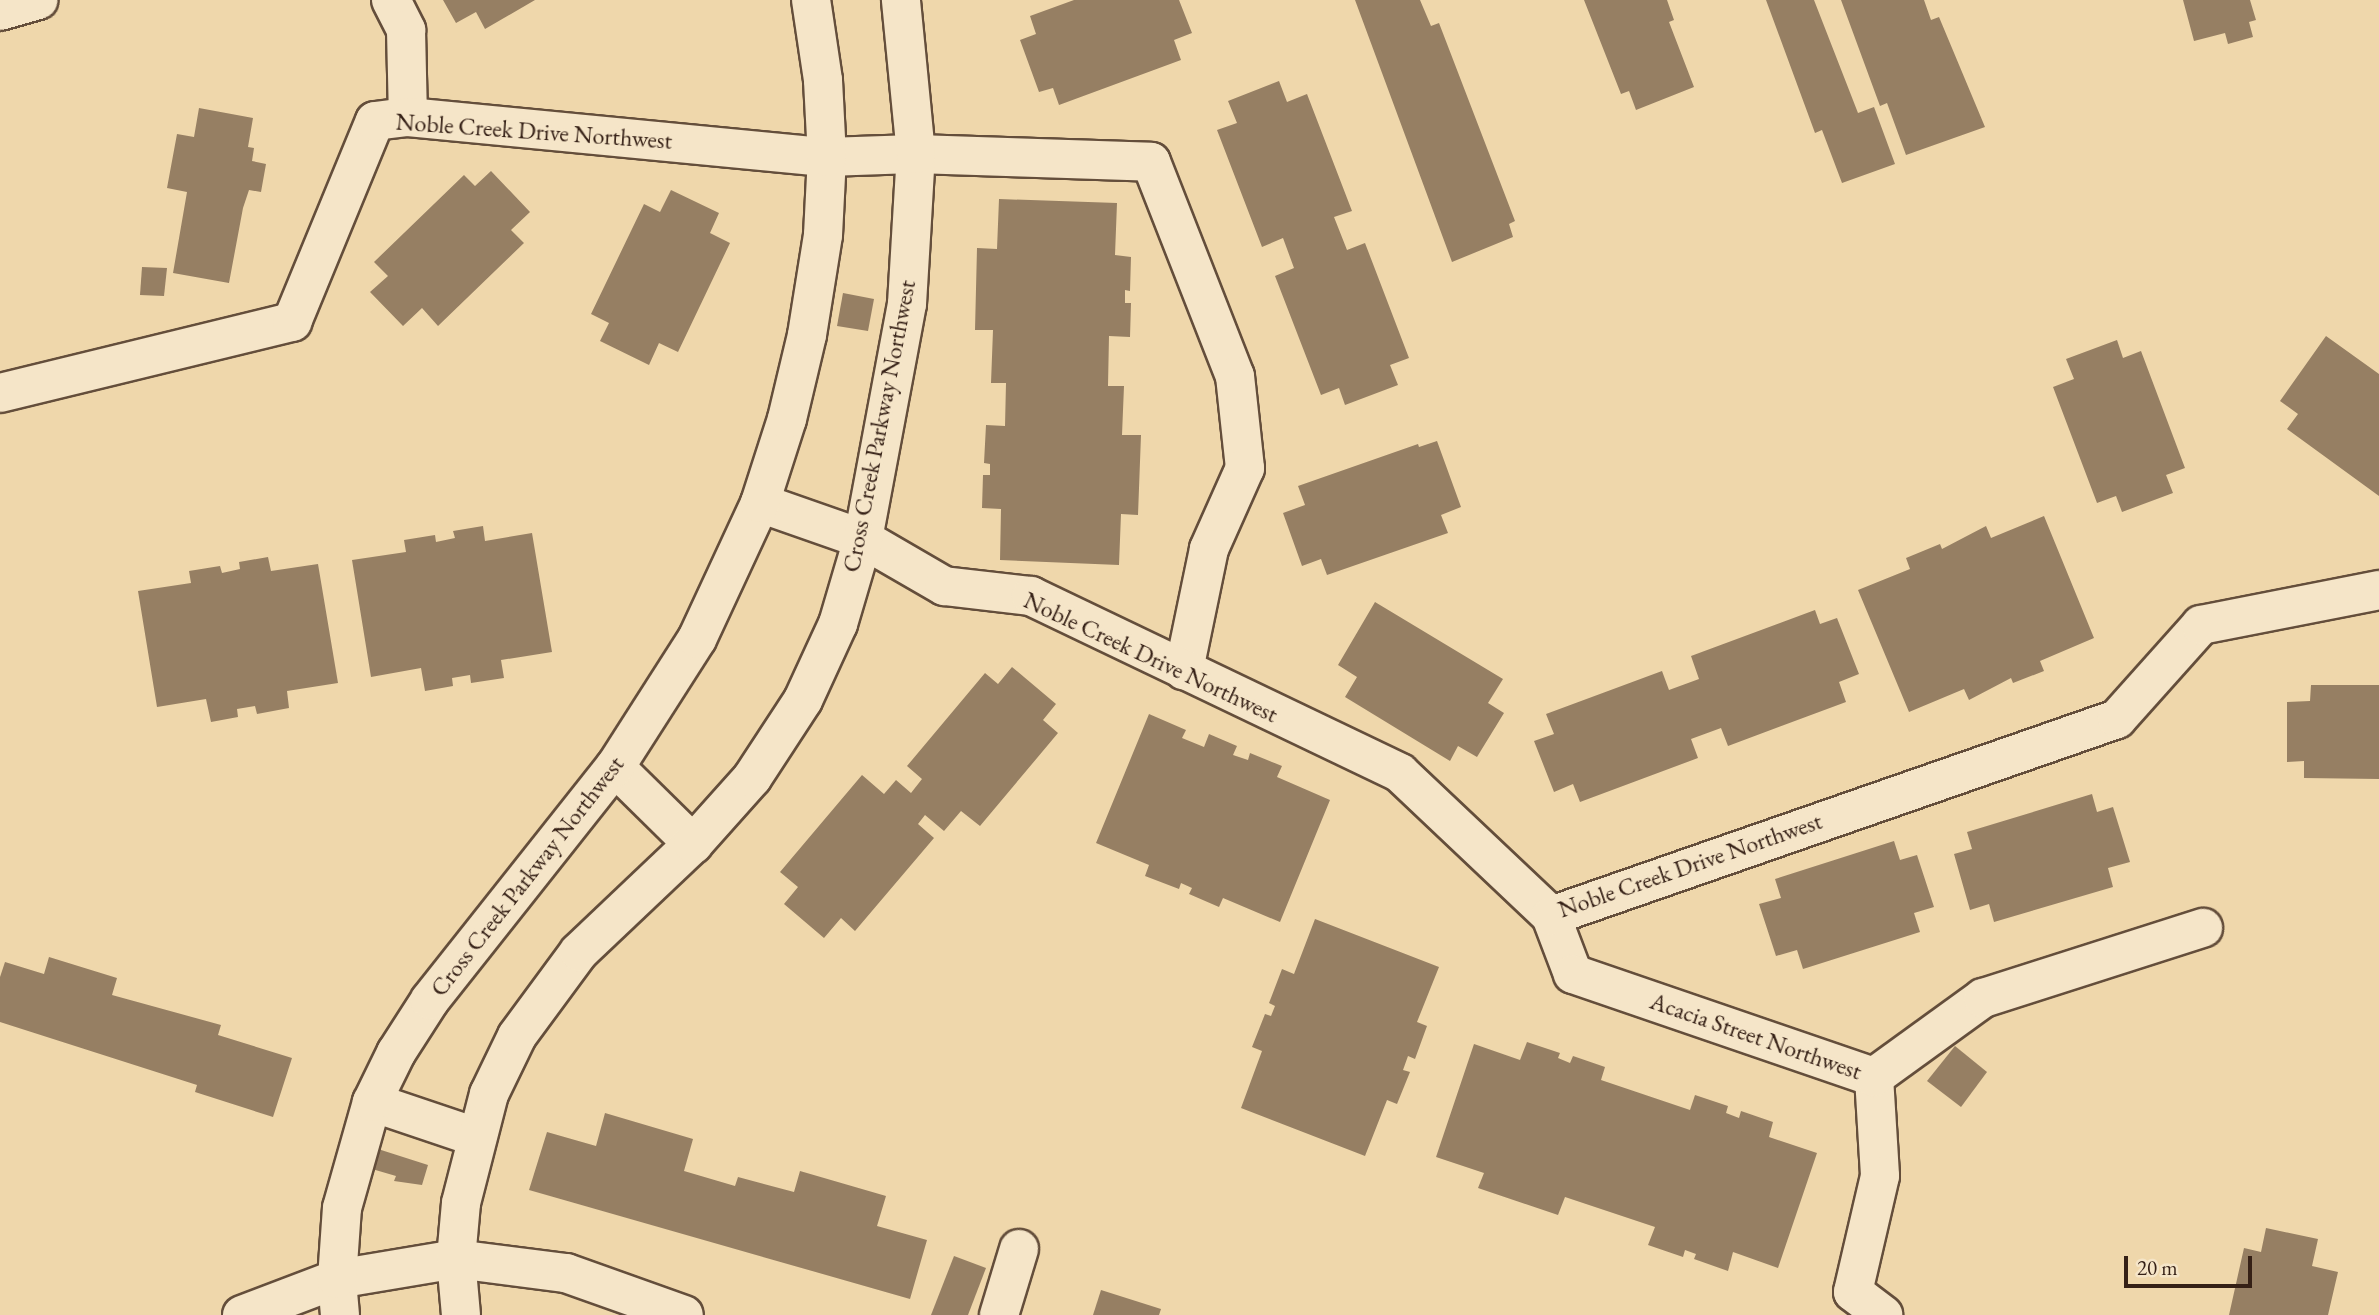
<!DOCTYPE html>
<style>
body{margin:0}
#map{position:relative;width:2379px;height:1315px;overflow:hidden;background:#efd7ab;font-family:"EB Garamond",serif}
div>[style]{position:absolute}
.building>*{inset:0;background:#967f63}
.roads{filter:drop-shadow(2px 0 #644e3b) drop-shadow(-2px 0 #644e3b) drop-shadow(0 2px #644e3b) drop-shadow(0 -2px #644e3b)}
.street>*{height:38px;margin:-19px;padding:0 19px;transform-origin:19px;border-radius:19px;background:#f5e5c8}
span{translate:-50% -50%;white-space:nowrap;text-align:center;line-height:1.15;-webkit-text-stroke:5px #f5e5c8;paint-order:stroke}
.street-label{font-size:24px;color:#352016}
.scale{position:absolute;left:2124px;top:1256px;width:128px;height:32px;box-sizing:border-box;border:4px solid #352016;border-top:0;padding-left:9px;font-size:21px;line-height:24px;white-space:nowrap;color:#352016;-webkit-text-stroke:5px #f5e5c8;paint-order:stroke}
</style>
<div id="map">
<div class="building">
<div style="clip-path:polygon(443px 0,535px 0,485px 29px,476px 12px,456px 23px)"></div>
<div style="clip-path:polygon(1074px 0,1179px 0,1192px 33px,1174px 40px,1181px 60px,1059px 105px,1053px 88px,1039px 92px,1020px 40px,1036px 34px,1030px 16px)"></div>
<div style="clip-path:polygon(1355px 0,1420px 0,1431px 26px,1439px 23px,1515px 221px,1509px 224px,1513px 237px,1452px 262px)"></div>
<div style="clip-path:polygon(1584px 0,1667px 0,1674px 20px,1669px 22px,1694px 87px,1636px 110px,1629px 91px,1621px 94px)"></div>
<div style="clip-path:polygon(1766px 0,1814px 0,1858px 113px,1874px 107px,1895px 164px,1842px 183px,1822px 130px,1815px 133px)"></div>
<div style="clip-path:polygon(1841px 0,1924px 0,1931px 20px,1939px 17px,1985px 127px,1906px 155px,1887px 103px,1880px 106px)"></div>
<div style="clip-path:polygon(2183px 0,2250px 0,2256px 20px,2249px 22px,2253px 37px,2228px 44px,2225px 33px,2194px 41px)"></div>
<div style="clip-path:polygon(1279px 81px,1287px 102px,1307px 94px,1352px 211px,1334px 217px,1347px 250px,1365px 243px,1409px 358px,1390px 365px,1398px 385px,1345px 405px,1339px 388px,1321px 395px,1275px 276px,1294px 268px,1283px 238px,1262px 247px,1217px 130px,1237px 123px,1228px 101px)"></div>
<div style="clip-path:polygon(199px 108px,253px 118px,248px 147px,254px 148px,252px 161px,266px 164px,261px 192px,249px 190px,243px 208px,229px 283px,173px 273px,187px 192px,167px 188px,177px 134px,194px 137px)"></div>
<div style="clip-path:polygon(491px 171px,530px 212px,511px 230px,524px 243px,438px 326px,422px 308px,403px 326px,370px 292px,388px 276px,374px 262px,464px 175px,475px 186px)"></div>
<div style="clip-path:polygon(671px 190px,719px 213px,710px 233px,730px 243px,678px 352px,659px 343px,649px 365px,600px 341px,609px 323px,591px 314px,644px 204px,660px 212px)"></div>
<div style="clip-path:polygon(999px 199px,1117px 203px,1115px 255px,1131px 257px,1130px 291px,1125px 290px,1125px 303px,1131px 303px,1130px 337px,1109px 336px,1108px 386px,1124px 386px,1122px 435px,1141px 435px,1138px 515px,1121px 514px,1119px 565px,1000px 560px,1001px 509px,982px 508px,983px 475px,990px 475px,990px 464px,984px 463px,986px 425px,1005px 426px,1006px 383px,991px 383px,993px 330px,975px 330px,977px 248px,997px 249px)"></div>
<div style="clip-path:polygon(142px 267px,167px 268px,164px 296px,140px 295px)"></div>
<div style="clip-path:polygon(843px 293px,874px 299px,868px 331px,837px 326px)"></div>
<div style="clip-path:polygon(2326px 336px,2379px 374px,2379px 496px,2287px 429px,2298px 414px,2280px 401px)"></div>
<div style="clip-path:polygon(2117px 340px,2123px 358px,2141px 351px,2185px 468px,2166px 475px,2173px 493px,2122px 512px,2116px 496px,2097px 503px,2053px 387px,2074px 379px,2066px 359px)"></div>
<div style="clip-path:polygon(1437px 441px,1461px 507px,1441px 515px,1448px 533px,1327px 575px,1321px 559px,1302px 566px,1283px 513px,1305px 505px,1298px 486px,1418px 444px,1419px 447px)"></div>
<div style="clip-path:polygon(2044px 516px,2094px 638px,2040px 661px,2044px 671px,2013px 683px,2011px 678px,1969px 700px,1964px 689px,1909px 712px,1858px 590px,1910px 569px,1906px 558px,1940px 544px,1942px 549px,1986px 526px,1991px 538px)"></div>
<div style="clip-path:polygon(483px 526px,485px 541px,532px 533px,552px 652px,501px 660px,504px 678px,471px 683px,470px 675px,452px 678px,453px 686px,425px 691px,421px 668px,371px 677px,352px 560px,406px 552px,404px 540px,435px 535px,436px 542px,455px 538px,453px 531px)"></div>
<div style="clip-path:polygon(268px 557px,271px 571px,318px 564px,338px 683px,287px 691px,289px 708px,257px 714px,255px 706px,237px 709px,238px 717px,211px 722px,206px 699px,157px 707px,138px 591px,191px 583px,189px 571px,220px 566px,222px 573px,240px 569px,239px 562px)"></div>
<div style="clip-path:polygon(1375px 602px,1503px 679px,1488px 703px,1504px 713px,1477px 757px,1458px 746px,1450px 761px,1345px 697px,1357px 677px,1338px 665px)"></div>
<div style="clip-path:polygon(1815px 610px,1820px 624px,1837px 618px,1859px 674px,1839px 682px,1846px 702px,1728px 746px,1721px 728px,1691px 739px,1698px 758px,1580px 802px,1573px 784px,1554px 792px,1534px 741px,1554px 734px,1546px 714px,1662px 671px,1669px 690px,1699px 679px,1691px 656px)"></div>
<div style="clip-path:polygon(1012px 667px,1056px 704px,1043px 720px,1058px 733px,980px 826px,961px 811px,944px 831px,925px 815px,918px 824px,934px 838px,855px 931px,841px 918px,824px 938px,784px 904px,798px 887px,780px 872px,862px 775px,884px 794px,896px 780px,911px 793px,922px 779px,907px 766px,985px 673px,998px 684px)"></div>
<div style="clip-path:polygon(2311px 685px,2379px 685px,2379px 779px,2304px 778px,2304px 761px,2287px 762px,2287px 702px,2310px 701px)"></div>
<div style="clip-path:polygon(1149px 714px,1186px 730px,1182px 738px,1204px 747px,1209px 734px,1237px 746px,1233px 755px,1248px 760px,1250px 753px,1282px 766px,1277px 777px,1330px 800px,1280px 922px,1223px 898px,1219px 907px,1189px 894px,1192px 888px,1181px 883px,1179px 889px,1145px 876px,1149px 865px,1096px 843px)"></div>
<div style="clip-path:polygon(2092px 794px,2097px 812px,2113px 807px,2130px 862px,2108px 868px,2113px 887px,1994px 922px,1989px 904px,1970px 910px,1954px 854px,1972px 849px,1967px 832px)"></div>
<div style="clip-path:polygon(1894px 841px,1900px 860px,1917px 855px,1934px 907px,1914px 913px,1920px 932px,1803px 969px,1797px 950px,1776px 956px,1759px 904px,1781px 898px,1775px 879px)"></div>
<div style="clip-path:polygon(1315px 919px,1439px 967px,1417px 1022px,1427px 1026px,1415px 1059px,1408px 1056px,1403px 1070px,1410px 1072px,1397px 1104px,1387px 1100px,1365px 1156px,1241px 1108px,1262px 1051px,1252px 1047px,1265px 1014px,1271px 1016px,1275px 1006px,1269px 1003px,1282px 969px,1294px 974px)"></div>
<div style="clip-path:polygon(49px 957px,117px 978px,112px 995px,221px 1025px,218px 1035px,292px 1058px,273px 1117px,195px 1092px,197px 1085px,0 1022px,0 977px,5px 962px,44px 974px)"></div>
<div style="clip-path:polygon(1527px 1042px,1560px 1053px,1558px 1058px,1570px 1063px,1573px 1056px,1605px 1067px,1601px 1080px,1690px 1110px,1695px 1095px,1728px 1106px,1726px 1113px,1739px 1118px,1741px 1111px,1773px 1122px,1769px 1137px,1817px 1153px,1778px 1268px,1733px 1252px,1728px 1271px,1694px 1259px,1696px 1254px,1685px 1250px,1683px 1257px,1648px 1245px,1655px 1227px,1565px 1197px,1558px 1215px,1478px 1188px,1484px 1173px,1436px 1157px,1474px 1044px,1520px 1060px)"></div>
<div style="clip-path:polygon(1955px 1046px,1987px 1072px,1961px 1107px,1927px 1081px)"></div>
<div style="clip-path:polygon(605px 1113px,693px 1139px,684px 1171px,735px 1186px,738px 1177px,794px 1192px,800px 1171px,886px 1196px,877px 1226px,927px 1240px,910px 1299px,529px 1190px,547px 1132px,596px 1146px)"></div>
<div style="clip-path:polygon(378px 1149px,428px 1165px,422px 1185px,394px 1181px,396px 1176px,372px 1169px)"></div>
<div style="clip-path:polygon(2266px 1228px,2318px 1239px,2312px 1266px,2338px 1272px,2328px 1315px,2229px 1315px,2244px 1248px,2261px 1252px)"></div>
<div style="clip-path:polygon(954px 1256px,986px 1268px,968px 1315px,931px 1315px)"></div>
<div style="clip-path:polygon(1101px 1290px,1161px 1309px,1159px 1315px,1093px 1315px)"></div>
</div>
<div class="roads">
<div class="street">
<div style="left:391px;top:0;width:34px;rotate:63deg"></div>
<div style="left:406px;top:30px;width:87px;rotate:88.7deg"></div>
<div style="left:0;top:11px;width:40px;rotate:-16deg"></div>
<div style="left:0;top:393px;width:301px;rotate:-13.7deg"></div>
<div style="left:292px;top:322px;width:217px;rotate:-67.6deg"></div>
<div style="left:375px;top:121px;width:33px;rotate:-7deg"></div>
<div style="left:408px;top:117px;width:421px;rotate:5.5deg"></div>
<div style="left:827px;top:157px;width:89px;rotate:-1.9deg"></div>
<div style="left:916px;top:154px;width:235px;rotate:1.9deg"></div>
<div style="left:1151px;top:162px;width:230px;rotate:68.6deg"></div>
<div style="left:1235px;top:376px;width:93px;rotate:83.8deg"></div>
<div style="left:1245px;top:468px;width:89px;rotate:114deg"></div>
<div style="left:1209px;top:549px;width:124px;rotate:101.7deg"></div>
<div style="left:760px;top:503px;width:109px;rotate:19.3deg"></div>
<div style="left:863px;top:539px;width:94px;rotate:30.1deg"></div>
<div style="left:944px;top:586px;width:88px;rotate:6.6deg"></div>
<div style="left:1031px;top:596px;width:409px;rotate:25.6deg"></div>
<div style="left:1400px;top:773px;width:208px;rotate:43.4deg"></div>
<div style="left:1551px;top:916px;width:62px;rotate:69.2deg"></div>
<div style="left:1573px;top:974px;width:318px;rotate:18.9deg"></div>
<div style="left:1874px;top:1077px;width:99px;rotate:86.5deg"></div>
<div style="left:1880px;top:1176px;width:119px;rotate:103.1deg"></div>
<div style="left:1853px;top:1292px;width:38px;rotate:37deg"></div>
<div style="left:615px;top:767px;width:110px;rotate:44.6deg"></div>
<div style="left:1551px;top:916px;width:599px;rotate:-19.19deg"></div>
<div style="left:2117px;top:719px;width:126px;rotate:-48.2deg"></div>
<div style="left:2201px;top:625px;width:181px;rotate:-11.1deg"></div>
<div style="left:1874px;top:1077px;width:135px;rotate:-35.9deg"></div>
<div style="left:1983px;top:998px;width:231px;rotate:-17.7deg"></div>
<div style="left:372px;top:1102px;width:110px;rotate:18.6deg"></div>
<div style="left:242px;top:1315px;width:102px;rotate:-20.8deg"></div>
<div style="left:337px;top:1279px;width:121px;rotate:-9.5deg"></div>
<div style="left:456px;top:1259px;width:111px;rotate:7.3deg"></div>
<div style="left:566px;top:1273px;width:125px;rotate:19.6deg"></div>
<div style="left:340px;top:1315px;width:36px;rotate:-95deg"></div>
<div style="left:337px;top:1279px;width:71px;rotate:-86deg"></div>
<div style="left:342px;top:1208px;width:110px;rotate:-74.2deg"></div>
<div style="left:372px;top:1102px;width:55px;rotate:-63.9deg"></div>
<div style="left:396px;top:1053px;width:63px;rotate:-57.3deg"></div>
<div style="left:430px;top:1000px;width:298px;rotate:-51.6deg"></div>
<div style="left:615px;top:767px;width:152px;rotate:-57.4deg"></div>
<div style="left:697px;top:639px;width:150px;rotate:-65.1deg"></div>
<div style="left:760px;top:503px;width:88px;rotate:-72.2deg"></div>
<div style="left:787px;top:419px;width:86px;rotate:-76.6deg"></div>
<div style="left:807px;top:335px;width:101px;rotate:-80.9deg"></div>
<div style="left:823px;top:235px;width:78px;rotate:-87.1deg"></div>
<div style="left:827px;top:157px;width:77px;rotate:-93deg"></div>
<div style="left:823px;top:80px;width:81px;rotate:-98.5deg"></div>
<div style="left:461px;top:1315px;width:56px;rotate:-95.1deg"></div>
<div style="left:456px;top:1259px;width:56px;rotate:-84.9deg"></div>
<div style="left:461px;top:1203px;width:113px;rotate:-75.6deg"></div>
<div style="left:489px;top:1094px;width:64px;rotate:-64.2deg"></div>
<div style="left:517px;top:1036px;width:104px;rotate:-53.6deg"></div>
<div style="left:579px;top:952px;width:157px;rotate:-43.5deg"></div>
<div style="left:693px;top:844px;width:89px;rotate:-48.2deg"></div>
<div style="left:752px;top:778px;width:93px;rotate:-56.8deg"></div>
<div style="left:803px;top:700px;width:84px;rotate:-65.3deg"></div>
<div style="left:838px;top:624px;width:89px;rotate:-73.6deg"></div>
<div style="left:863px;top:539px;width:239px;rotate:-79.4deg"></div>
<div style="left:907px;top:304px;width:150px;rotate:-86.6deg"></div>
<div style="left:916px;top:154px;width:155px;rotate:-95.6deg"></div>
<div style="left:999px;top:1315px;width:69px;rotate:-73.1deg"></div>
</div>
</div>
<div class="street-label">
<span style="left:534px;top:131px;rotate:4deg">Noble Creek Drive Northwest</span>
<span style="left:879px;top:426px;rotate:-79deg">Cross Creek Parkway Northwest</span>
<span style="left:1151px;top:657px;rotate:25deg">Noble Creek Drive Northwest</span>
<span style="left:1690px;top:865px;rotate:-19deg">Noble Creek Drive Northwest</span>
<span style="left:527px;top:876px;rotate:-52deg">Cross Creek Parkway Northwest</span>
<span style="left:1756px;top:1036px;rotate:19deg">Acacia Street Northwest</span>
</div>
<div class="scale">20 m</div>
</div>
